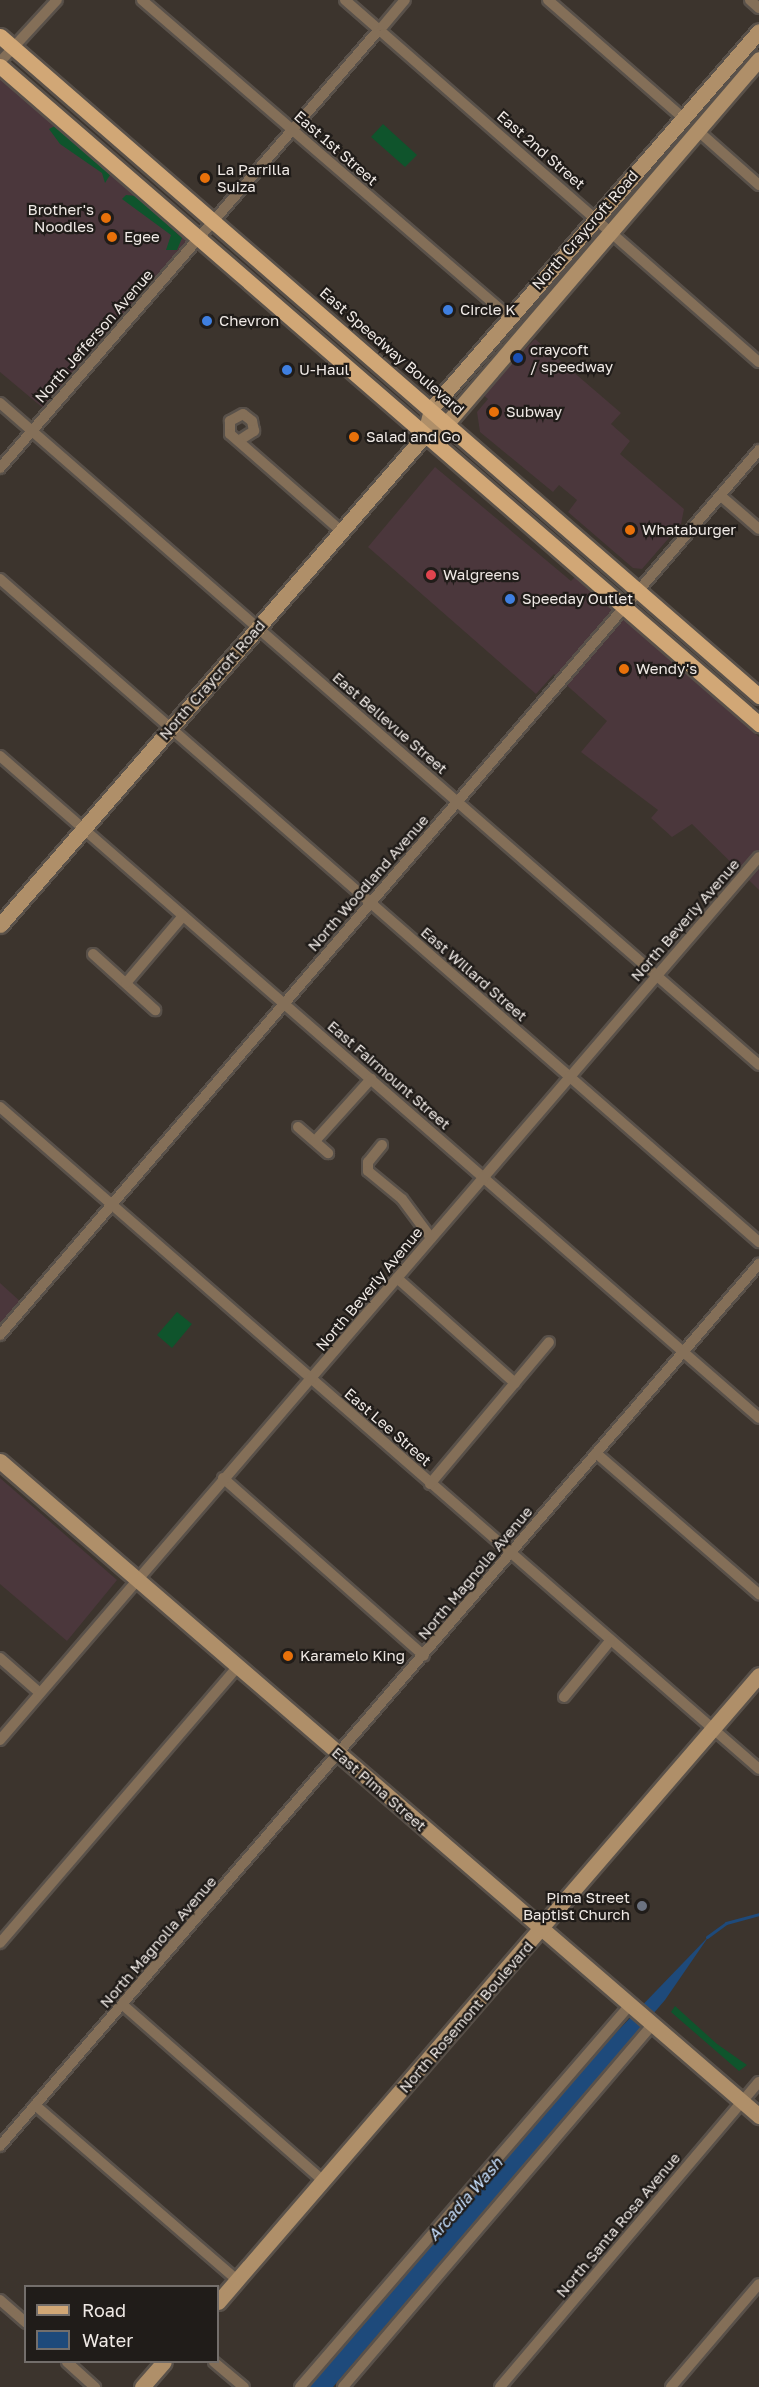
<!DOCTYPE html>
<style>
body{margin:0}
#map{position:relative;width:759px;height:2387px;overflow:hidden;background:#3c342d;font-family:"Golos Text",sans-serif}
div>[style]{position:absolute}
.commercial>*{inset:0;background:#4b373c}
.green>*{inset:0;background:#0f542c}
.water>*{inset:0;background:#1e4a7b}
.stream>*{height:3px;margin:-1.5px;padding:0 1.5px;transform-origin:1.5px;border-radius:1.5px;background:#1e4a7b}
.roads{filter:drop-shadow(2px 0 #59514a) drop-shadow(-2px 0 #59514a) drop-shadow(0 2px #59514a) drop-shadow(0 -2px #59514a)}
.street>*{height:10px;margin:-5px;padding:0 5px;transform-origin:5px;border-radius:5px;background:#846f58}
.secondary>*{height:15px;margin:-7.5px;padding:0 7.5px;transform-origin:7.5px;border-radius:7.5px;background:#af8f69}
.primary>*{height:15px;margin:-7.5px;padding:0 7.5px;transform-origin:7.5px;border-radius:7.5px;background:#d1a776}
.dots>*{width:16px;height:16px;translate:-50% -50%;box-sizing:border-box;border:3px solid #201c19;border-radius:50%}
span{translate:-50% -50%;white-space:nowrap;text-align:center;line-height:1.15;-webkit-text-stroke:4.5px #201c19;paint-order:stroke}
.street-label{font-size:15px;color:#efe9e5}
.poi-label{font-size:15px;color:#efe9e5}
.left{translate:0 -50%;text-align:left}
.right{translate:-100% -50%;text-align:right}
.water-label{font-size:16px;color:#c7e0ff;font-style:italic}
.legend{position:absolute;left:24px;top:2285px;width:195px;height:78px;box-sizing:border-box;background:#201c19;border:2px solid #736e6b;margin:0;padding:8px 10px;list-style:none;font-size:18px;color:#efe9e5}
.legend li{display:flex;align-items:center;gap:12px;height:30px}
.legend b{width:30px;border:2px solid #736e6b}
</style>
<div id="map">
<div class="commercial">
<div style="clip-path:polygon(0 75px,189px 240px,43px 408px,0 372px)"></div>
<div style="clip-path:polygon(535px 339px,621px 413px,611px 424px,630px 441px,620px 454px,684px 509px,681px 524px,642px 569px,633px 568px,568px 512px,577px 500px,559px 485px,553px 492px,480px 432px,477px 412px,488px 399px,483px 395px,518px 349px,522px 352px)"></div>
<div style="clip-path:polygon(435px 467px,571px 581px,575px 577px,759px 737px,759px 890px,692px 824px,672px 837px,651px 818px,658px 810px,581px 752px,607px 721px,554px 674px,536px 694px,368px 547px)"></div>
<div style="clip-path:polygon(0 1283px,22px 1303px,0 1327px)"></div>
<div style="clip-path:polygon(0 1478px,117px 1580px,67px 1641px,0 1584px)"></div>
</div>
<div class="green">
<div style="clip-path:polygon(383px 124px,417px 155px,405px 167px,371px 137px)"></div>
<div style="clip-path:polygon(55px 126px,110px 175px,105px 183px,102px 173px,60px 144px,49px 129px)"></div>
<div style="clip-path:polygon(126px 195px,136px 196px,182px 238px,177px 250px,166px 250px,171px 235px,122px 199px)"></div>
<div style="clip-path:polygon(177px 1312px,192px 1324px,172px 1348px,157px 1335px)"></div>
<div style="clip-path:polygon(675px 2006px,717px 2044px,747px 2065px,739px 2071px,671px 2012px)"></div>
</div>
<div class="water">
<div style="clip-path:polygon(709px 1936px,665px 2000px,333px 2387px,304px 2387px,606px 2043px)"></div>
</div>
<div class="stream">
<div style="left:707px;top:1937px;width:24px;rotate:-36deg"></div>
<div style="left:726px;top:1923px;width:34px;rotate:-15deg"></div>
</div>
<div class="roads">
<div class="street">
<div style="left:142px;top:0;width:486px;rotate:40.8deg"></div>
<div style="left:345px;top:0;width:41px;rotate:41.1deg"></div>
<div style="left:548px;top:0;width:178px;rotate:41.1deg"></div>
<div style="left:750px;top:0;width:12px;rotate:42deg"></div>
<div style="left:383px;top:26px;width:34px;rotate:-50deg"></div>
<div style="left:384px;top:34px;width:498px;rotate:41.2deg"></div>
<div style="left:0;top:62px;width:84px;rotate:-47.4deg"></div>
<div style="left:697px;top:130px;width:83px;rotate:41.6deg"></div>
<div style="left:0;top:403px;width:1007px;rotate:41.09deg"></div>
<div style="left:240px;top:440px;width:17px;rotate:-33deg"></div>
<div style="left:254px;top:431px;width:10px;rotate:-101deg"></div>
<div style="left:252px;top:421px;width:11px;rotate:-142deg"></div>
<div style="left:243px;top:414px;width:15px;rotate:152deg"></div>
<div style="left:230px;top:421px;width:13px;rotate:90deg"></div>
<div style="left:230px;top:434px;width:146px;rotate:41.1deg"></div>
<div style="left:0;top:468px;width:575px;rotate:-49.16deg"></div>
<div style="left:721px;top:496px;width:50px;rotate:41deg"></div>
<div style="left:0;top:579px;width:1008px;rotate:41.14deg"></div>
<div style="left:0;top:756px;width:1007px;rotate:41.09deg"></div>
<div style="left:93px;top:954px;width:84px;rotate:42.1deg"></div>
<div style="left:126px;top:983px;width:88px;rotate:-49.6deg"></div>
<div style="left:0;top:1107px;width:1007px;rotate:41.09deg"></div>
<div style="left:298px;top:1127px;width:40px;rotate:41deg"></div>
<div style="left:315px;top:1141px;width:84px;rotate:-47.9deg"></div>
<div style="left:382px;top:1145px;width:22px;rotate:129deg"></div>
<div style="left:368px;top:1162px;width:9px;rotate:90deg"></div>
<div style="left:368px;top:1171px;width:44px;rotate:39.5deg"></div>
<div style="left:402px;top:1199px;width:49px;rotate:53.4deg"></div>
<div style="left:397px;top:1278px;width:158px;rotate:41.7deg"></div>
<div style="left:0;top:1335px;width:1166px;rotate:-49.38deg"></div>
<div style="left:596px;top:1453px;width:216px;rotate:40.9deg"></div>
<div style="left:223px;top:1478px;width:268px;rotate:41.5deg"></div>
<div style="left:430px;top:1484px;width:185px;rotate:-50deg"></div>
<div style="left:0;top:1658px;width:53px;rotate:41.2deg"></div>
<div style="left:564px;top:1697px;width:72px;rotate:-50.6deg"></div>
<div style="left:0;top:1740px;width:1164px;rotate:-49.32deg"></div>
<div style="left:0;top:1943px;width:365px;rotate:-49.3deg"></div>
<div style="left:123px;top:2005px;width:266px;rotate:41.3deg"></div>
<div style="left:35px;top:2105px;width:267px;rotate:40.9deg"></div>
<div style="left:0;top:2146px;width:1164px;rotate:-49.29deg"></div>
<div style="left:0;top:2300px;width:35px;rotate:41deg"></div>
<div style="left:67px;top:2362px;width:38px;rotate:42deg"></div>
<div style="left:214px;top:2362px;width:39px;rotate:40deg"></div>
<div style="left:300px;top:2387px;width:505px;rotate:-49.18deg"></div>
<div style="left:343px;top:2387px;width:477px;rotate:-49.5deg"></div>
<div style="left:500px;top:2387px;width:400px;rotate:-49.7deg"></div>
<div style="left:671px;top:2387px;width:135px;rotate:-49.5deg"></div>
</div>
<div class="secondary">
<div style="left:424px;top:436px;width:28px;rotate:-75deg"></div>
<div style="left:431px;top:409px;width:500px;rotate:-49.05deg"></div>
<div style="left:0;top:925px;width:647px;rotate:-49.07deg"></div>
<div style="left:424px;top:436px;width:26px;rotate:-29deg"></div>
<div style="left:447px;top:423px;width:479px;rotate:-49.4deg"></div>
<div style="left:0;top:1461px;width:1003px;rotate:40.79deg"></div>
<div style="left:218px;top:2302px;width:828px;rotate:-49.21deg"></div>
<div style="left:142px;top:2387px;width:33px;rotate:-49deg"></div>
</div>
<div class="primary">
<div style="left:0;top:36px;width:1006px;rotate:41.01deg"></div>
<div style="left:0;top:66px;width:1005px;rotate:40.92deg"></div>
</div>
</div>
<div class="dots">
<div style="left:205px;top:178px;background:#e8710a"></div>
<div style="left:106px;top:218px;background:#e8710a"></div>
<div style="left:112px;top:237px;background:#e8710a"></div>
<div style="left:448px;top:310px;background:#3f7fe0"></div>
<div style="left:207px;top:321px;background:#3f7fe0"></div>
<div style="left:518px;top:358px;background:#1a4fb4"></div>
<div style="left:287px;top:370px;background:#3f7fe0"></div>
<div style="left:494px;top:412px;background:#e8710a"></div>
<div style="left:354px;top:437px;background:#e8710a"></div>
<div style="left:630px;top:530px;background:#e8710a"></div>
<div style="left:431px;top:575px;background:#e0444e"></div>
<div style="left:510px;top:599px;background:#3f7fe0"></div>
<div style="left:624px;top:669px;background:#e8710a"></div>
<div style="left:288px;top:1656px;background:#e8710a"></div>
<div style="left:642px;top:1906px;background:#6b7280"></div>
</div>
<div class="street-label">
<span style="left:336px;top:148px;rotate:41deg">East 1st Street</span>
<span style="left:541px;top:150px;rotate:41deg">East 2nd Street</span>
<span style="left:585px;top:230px;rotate:-49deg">North Craycroft Road</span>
<span style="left:94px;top:336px;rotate:-49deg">North Jefferson Avenue</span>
<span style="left:392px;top:351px;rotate:41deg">East Speedway Boulevard</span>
<span style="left:212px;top:680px;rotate:-49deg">North Craycroft Road</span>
<span style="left:390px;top:723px;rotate:41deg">East Bellevue Street</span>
<span style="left:368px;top:883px;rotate:-49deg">North Woodland Avenue</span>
<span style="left:685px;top:920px;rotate:-49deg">North Beverly Avenue</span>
<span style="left:474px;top:974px;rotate:41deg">East Willard Street</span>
<span style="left:389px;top:1075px;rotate:41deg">East Fairmount Street</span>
<span style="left:369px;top:1289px;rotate:-50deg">North Beverly Avenue</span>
<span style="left:388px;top:1427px;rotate:41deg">East Lee Street</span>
<span style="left:475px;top:1573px;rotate:-50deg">North Magnolia Avenue</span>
<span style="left:379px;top:1789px;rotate:41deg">East Pima Street</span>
<span style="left:158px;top:1942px;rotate:-49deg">North Magnolia Avenue</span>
<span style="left:466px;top:2017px;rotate:-49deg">North Rosemont Boulevard</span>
<span style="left:618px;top:2225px;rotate:-50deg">North Santa Rosa Avenue</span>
</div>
<div class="poi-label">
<span class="left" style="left:217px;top:178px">La Parrilla<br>Suiza</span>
<span class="right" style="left:94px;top:218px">Brother's<br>Noodles</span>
<span class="left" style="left:124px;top:237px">Egee</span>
<span class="left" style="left:460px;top:310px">Circle K</span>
<span class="left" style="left:219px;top:321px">Chevron</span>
<span class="left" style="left:530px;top:358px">craycoft<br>/ speedway</span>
<span class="left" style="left:299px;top:370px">U-Haul</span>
<span class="left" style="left:506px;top:412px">Subway</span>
<span class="left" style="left:366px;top:437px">Salad and Go</span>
<span class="left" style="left:642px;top:530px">Whataburger</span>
<span class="left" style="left:443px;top:575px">Walgreens</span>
<span class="left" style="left:522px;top:599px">Speeday Outlet</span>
<span class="left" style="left:636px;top:669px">Wendy's</span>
<span class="left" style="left:300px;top:1656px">Karamelo King</span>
<span class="right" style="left:630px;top:1906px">Pima Street<br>Baptist Church</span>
</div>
<div class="water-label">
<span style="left:465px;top:2199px;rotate:-49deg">Arcadia Wash</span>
</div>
<ul class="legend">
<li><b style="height:8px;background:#d1a776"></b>Road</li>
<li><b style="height:16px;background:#1e4a7b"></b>Water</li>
</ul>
</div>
